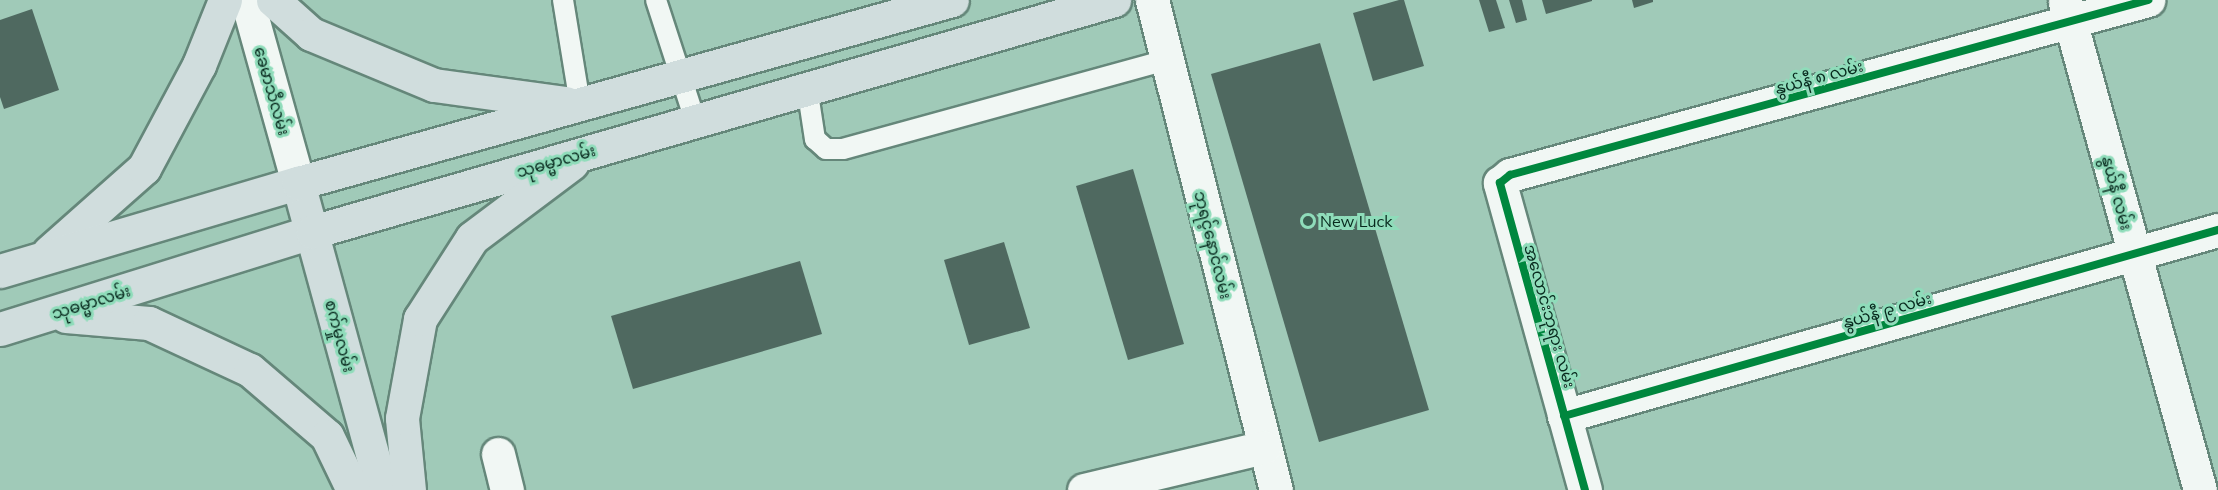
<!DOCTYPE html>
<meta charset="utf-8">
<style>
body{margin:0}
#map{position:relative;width:2218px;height:490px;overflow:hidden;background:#a0cab8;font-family:Mulish,"Noto Sans Myanmar",sans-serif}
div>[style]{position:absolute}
.building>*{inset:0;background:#4f6960}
.roads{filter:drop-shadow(2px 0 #65877a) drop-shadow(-2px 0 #65877a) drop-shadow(0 2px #65877a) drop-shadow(0 -2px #65877a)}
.lane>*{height:20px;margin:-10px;padding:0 10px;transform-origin:10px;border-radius:10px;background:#f1f7f4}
.street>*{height:33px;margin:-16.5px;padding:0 16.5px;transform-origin:16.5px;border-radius:16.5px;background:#f1f7f4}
.secondary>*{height:33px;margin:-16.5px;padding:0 16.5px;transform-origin:16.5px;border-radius:16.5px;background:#f1f7f4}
.primary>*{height:33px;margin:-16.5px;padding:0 16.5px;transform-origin:16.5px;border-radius:16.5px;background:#d0dddd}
.cycleway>*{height:8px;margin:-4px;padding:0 4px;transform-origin:4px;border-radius:4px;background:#00873e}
.dots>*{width:16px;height:16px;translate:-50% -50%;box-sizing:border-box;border:3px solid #8fdcba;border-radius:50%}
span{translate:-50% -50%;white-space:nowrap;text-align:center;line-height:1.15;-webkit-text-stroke:6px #8fdcba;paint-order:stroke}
.street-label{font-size:16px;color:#07291d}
.poi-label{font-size:16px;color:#07291d}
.left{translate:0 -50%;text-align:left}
</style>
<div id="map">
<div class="building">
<div style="clip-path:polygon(1399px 0,1404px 0,1424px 66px,1373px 81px,1353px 13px)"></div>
<div style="clip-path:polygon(1479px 0,1496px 0,1505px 28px,1489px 32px)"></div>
<div style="clip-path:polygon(1509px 0,1522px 0,1527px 20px,1516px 23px)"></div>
<div style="clip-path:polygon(1542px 0,1592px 0,1592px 1px,1546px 14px)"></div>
<div style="clip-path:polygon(1632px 0,1653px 0,1653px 2px,1634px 8px)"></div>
<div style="clip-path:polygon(32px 9px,59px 90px,4px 109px,0 97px,0 20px)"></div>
<div style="clip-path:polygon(1320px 43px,1429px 410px,1319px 442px,1211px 74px)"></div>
<div style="clip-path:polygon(1133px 169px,1184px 344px,1128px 360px,1076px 186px)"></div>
<div style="clip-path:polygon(1004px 242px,1030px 328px,969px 345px,944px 260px)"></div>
<div style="clip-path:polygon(800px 261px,822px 334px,633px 389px,611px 316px)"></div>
</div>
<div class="roads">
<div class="lane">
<div style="left:563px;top:0;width:105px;rotate:80.7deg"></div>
<div style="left:656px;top:0;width:126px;rotate:72deg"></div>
<div style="left:807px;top:87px;width:53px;rotate:81.3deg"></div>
<div style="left:815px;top:139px;width:15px;rotate:42deg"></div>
<div style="left:826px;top:149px;width:17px"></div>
<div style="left:843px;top:149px;width:336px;rotate:-15.4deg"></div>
</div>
<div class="street">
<div style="left:1152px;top:0;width:505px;rotate:75.8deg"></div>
<div style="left:2065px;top:2px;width:506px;rotate:74.54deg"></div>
<div style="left:1564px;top:416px;width:680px;rotate:-15.88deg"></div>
<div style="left:498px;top:454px;width:37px;rotate:76deg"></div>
<div style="left:1084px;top:490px;width:185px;rotate:-13.4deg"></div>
<div style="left:1585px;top:490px;width:319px;rotate:-105.5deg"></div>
<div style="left:1500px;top:183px;width:13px;rotate:-39deg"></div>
<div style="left:1510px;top:175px;width:662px;rotate:-15.34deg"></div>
</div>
<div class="secondary">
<div style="left:247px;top:0;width:190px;rotate:74.4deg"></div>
</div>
<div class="primary">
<div style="left:273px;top:0;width:51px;rotate:41.8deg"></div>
<div style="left:311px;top:34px;width:133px;rotate:22.5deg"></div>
<div style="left:434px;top:85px;width:133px;rotate:7.8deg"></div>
<div style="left:298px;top:183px;width:318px;rotate:74.7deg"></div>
<div style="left:49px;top:252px;width:127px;rotate:-41.5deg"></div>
<div style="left:144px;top:168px;width:117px;rotate:-61.9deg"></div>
<div style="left:199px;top:65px;width:70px;rotate:-68.2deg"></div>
<div style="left:0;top:271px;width:311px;rotate:-16.5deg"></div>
<div style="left:298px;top:183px;width:679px;rotate:-15.63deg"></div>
<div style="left:66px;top:316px;width:83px;rotate:4.8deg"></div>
<div style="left:149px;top:323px;width:111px;rotate:25deg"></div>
<div style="left:250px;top:370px;width:101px;rotate:40.6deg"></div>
<div style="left:327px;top:436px;width:60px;rotate:64.3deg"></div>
<div style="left:0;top:329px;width:327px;rotate:-17.3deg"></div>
<div style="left:312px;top:232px;width:835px;rotate:-16.13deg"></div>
<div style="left:409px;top:490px;width:72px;rotate:-95.6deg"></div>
<div style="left:402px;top:418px;width:101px;rotate:-79.7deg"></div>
<div style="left:420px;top:319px;width:96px;rotate:-57.3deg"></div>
<div style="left:472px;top:238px;width:125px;rotate:-36.9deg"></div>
</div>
</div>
<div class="cycleway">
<div style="left:1564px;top:416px;width:680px;rotate:-15.88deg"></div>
<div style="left:1585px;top:490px;width:319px;rotate:-105.5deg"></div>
<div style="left:1500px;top:183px;width:13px;rotate:-39deg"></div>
<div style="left:1510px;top:175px;width:662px;rotate:-15.34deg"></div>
</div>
<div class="dots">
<div style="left:1308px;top:221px;background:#3d6153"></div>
</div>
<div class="street-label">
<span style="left:1819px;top:77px;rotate:-15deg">နွယ်နီ ၈ လမ်း</span>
<span style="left:272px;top:91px;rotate:74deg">ခေမာသီလမ်း</span>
<span style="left:556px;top:161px;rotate:-16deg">သုဓမ္မာလမ်း</span>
<span style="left:2117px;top:193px;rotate:75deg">နွယ်နီ လမ်း</span>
<span style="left:1213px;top:245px;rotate:76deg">ဘုရင့်နောင်လမ်း</span>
<span style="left:91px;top:302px;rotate:-17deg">သုဓမ္မာလမ်း</span>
<span style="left:1887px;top:310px;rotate:-16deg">နွယ်နီ ၉ လမ်း</span>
<span style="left:1550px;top:316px;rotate:74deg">အလောင်းဘုရား လမ်း</span>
<span style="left:340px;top:336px;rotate:75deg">စက်မှုလမ်း</span>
</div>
<div class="poi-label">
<span class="left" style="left:1320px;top:221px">New Luck</span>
</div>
</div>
